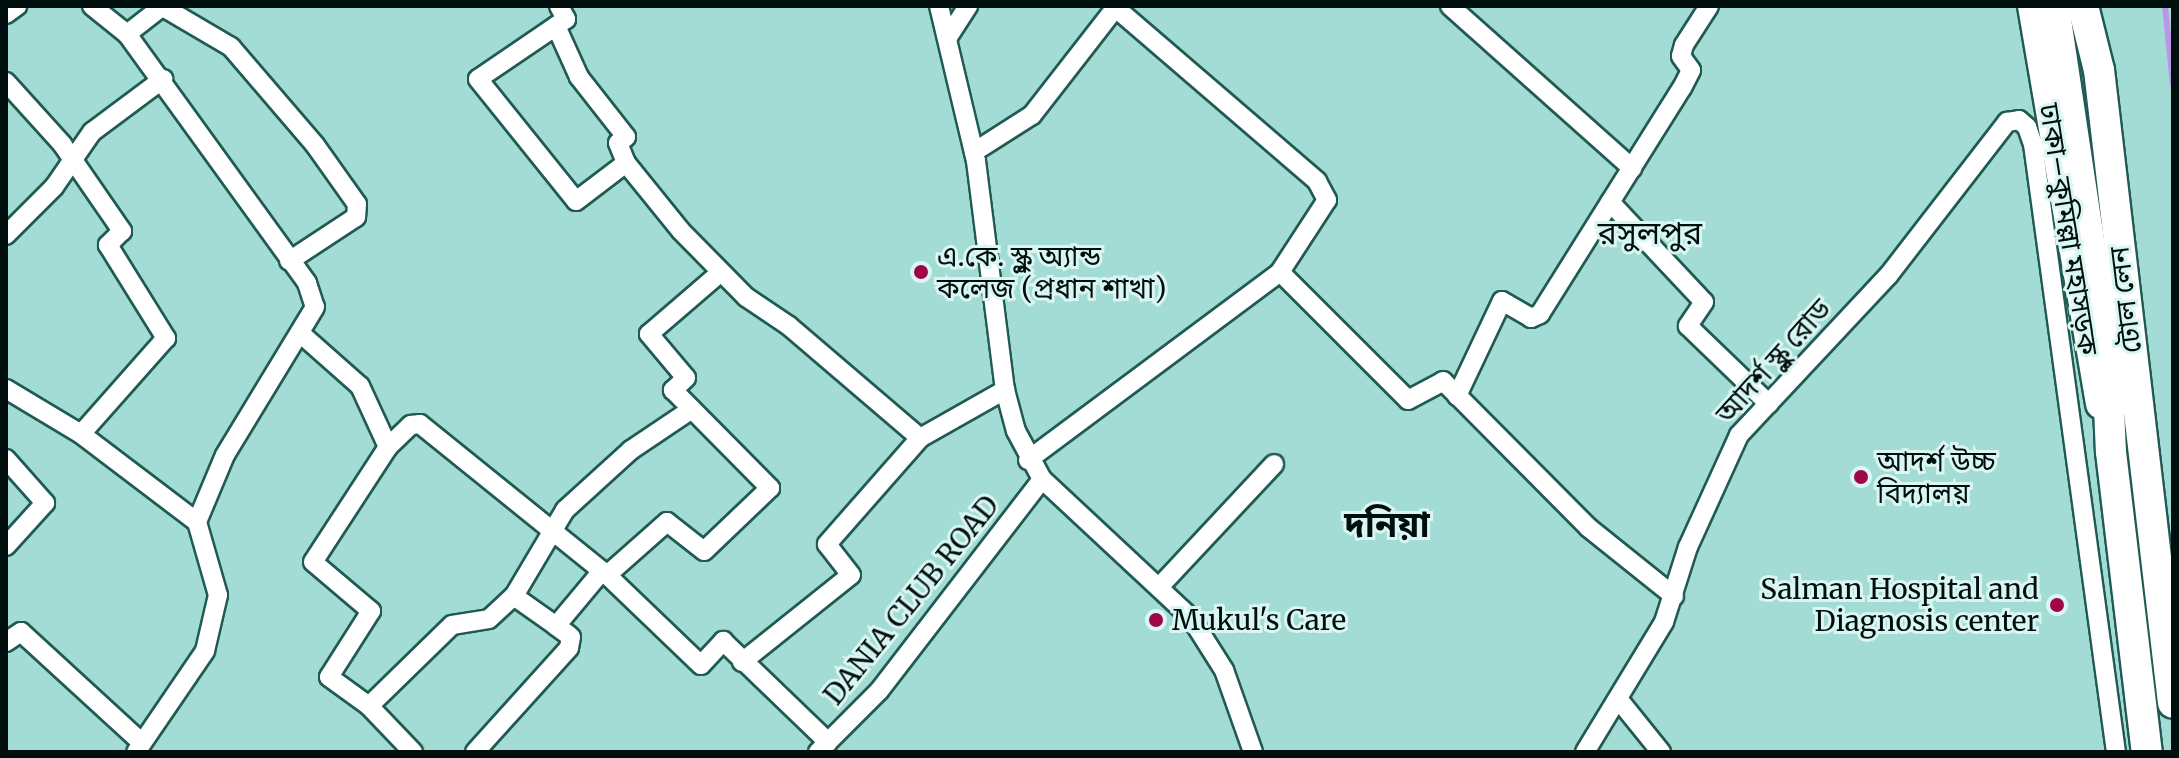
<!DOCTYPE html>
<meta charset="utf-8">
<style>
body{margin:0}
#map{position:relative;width:2179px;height:758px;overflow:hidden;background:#a2dcd4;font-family:Merriweather,"Noto Sans Bengali",serif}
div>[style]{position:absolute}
.stream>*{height:6px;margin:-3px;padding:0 3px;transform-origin:3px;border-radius:3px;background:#be96e9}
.roads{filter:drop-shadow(2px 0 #215a54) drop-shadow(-2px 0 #215a54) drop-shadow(0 2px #215a54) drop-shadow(0 -2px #215a54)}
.minor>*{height:18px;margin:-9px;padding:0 9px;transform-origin:9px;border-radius:9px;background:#fff}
.primary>*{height:28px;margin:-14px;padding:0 14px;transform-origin:14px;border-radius:14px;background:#fff}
.trunk>*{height:30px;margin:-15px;padding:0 15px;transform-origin:15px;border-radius:15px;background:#fff}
.dots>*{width:22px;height:22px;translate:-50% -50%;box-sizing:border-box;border:4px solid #daf6f2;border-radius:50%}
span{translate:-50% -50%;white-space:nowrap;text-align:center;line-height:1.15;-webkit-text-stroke:6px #daf6f2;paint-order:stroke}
.street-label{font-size:28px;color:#000f0d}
.poi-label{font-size:28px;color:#000f0d}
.left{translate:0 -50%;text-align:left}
.right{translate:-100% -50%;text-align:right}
.quarter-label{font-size:32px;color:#000f0d}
.district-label{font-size:36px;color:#000f0d;font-weight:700}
.frame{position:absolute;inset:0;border:8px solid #000f0d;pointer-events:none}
</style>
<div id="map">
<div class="stream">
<div style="left:2165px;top:6px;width:79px;rotate:84.2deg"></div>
</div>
<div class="roads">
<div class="minor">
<div style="left:92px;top:6px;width:45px;rotate:38.7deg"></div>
<div style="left:127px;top:34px;width:46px;rotate:-37.9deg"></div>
<div style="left:559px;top:6px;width:15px;rotate:62deg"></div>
<div style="left:566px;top:19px;width:12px;rotate:145deg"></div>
<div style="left:556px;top:26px;width:56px;rotate:65.7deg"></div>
<div style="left:579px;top:77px;width:76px;rotate:51.9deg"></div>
<div style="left:626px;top:137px;width:10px;rotate:143deg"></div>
<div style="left:618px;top:143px;width:22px;rotate:68deg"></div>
<div style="left:626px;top:163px;width:87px;rotate:51deg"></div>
<div style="left:681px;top:231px;width:93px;rotate:45.4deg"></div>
<div style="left:746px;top:297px;width:52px;rotate:34deg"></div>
<div style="left:789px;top:326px;width:172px;rotate:40.5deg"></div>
<div style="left:939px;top:6px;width:159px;rotate:76.6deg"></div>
<div style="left:976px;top:161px;width:231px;rotate:82.8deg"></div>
<div style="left:1005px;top:390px;width:42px;rotate:75deg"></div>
<div style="left:1016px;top:431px;width:55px;rotate:61.6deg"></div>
<div style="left:1042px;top:479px;width:204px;rotate:43deg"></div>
<div style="left:1191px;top:618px;width:62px;rotate:57.6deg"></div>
<div style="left:1224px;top:670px;width:87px;rotate:70.5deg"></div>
<div style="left:1450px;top:6px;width:244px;rotate:41.7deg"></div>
<div style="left:163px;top:7px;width:79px;rotate:30.5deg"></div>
<div style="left:231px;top:47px;width:129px;rotate:49.4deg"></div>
<div style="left:315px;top:145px;width:72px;rotate:54.6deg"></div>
<div style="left:357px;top:204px;width:13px;rotate:94deg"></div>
<div style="left:356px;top:217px;width:80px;rotate:146.7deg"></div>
<div style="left:6px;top:14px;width:14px;rotate:-36deg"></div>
<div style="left:556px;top:26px;width:94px;rotate:145.8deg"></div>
<div style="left:478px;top:79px;width:156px;rotate:51.2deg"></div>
<div style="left:576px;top:201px;width:63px;rotate:-37.2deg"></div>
<div style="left:127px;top:34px;width:307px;rotate:54.1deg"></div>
<div style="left:307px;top:283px;width:25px;rotate:72deg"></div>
<div style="left:315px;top:307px;width:173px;rotate:121.3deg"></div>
<div style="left:225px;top:455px;width:73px;rotate:112.7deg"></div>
<div style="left:197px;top:522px;width:76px;rotate:74deg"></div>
<div style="left:218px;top:595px;width:57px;rotate:103.1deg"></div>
<div style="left:205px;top:651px;width:122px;rotate:124.3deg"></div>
<div style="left:948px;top:37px;width:37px;rotate:-57deg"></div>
<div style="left:6px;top:82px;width:84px;rotate:47.9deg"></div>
<div style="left:62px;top:144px;width:106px;rotate:55.4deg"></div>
<div style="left:122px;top:231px;width:20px;rotate:135deg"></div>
<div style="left:108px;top:245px;width:110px;rotate:58.1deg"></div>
<div style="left:166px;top:338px;width:128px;rotate:131.5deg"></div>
<div style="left:974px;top:152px;width:69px;rotate:-32.5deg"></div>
<div style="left:1032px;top:115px;width:138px;rotate:-52.1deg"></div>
<div style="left:1610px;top:202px;width:137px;rotate:46.8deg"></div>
<div style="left:1704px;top:302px;width:29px;rotate:124deg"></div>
<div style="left:1688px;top:326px;width:112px;rotate:43.9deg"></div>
<div style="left:6px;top:235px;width:68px;rotate:-45deg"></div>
<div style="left:54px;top:187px;width:67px;rotate:-55.4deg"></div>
<div style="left:92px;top:132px;width:89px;rotate:-36.7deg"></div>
<div style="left:721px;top:272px;width:95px;rotate:139.3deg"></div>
<div style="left:649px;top:334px;width:57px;rotate:49.9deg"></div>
<div style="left:686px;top:378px;width:18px;rotate:137deg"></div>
<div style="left:673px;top:390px;width:138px;rotate:45.3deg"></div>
<div style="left:770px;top:488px;width:91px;rotate:136.3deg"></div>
<div style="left:704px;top:551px;width:47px;rotate:-141.9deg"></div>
<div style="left:667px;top:522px;width:80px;rotate:138.5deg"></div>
<div style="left:607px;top:575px;width:130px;rotate:43.8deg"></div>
<div style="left:701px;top:665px;width:33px;rotate:-47deg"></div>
<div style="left:723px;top:641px;width:146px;rotate:43.9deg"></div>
<div style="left:1280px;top:272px;width:181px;rotate:45deg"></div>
<div style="left:1408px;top:400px;width:40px;rotate:-28deg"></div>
<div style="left:1443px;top:381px;width:207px;rotate:45.2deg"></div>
<div style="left:1589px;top:528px;width:109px;rotate:38.7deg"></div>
<div style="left:300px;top:333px;width:80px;rotate:41.5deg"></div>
<div style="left:360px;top:386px;width:67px;rotate:65.3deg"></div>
<div style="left:388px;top:447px;width:137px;rotate:123.1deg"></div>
<div style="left:313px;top:562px;width:76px;rotate:40.2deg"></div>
<div style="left:371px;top:611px;width:78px;rotate:122.5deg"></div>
<div style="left:329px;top:677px;width:49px;rotate:35.9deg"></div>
<div style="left:369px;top:706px;width:64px;rotate:46.3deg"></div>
<div style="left:6px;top:389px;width:87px;rotate:31deg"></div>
<div style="left:81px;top:434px;width:146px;rotate:37.2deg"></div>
<div style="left:1457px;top:396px;width:105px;rotate:-64.7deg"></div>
<div style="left:1502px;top:301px;width:34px;rotate:30deg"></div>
<div style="left:1531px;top:318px;width:10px;rotate:-24deg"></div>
<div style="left:1540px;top:314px;width:267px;rotate:-57.9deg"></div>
<div style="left:1682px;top:88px;width:20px;rotate:-63deg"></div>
<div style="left:1691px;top:70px;width:17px;rotate:-126deg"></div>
<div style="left:1681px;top:56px;width:11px;rotate:-75deg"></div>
<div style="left:1684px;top:45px;width:46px;rotate:-57.3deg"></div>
<div style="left:388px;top:447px;width:32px;rotate:-44deg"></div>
<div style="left:411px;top:425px;width:9px;rotate:-6deg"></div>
<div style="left:420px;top:424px;width:240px;rotate:38.9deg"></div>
<div style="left:6px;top:459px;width:59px;rotate:48.4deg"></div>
<div style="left:45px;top:503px;width:58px;rotate:132.2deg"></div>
<div style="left:1028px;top:460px;width:314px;rotate:-36.7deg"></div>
<div style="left:1280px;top:272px;width:86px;rotate:-56.9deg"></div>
<div style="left:1327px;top:200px;width:21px;rotate:-118deg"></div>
<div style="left:1317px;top:181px;width:265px;rotate:-139.3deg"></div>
<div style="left:1160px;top:586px;width:167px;rotate:-46.9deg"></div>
<div style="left:569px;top:635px;width:67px;rotate:-144.7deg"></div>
<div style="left:514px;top:596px;width:100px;rotate:-59.3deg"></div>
<div style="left:565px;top:510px;width:89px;rotate:-42.3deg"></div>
<div style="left:631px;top:450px;width:73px;rotate:-33.9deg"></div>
<div style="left:6px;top:642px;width:18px;rotate:-34deg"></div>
<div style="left:21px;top:632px;width:164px;rotate:42.5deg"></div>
<div style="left:742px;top:662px;width:139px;rotate:-38.6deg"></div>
<div style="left:851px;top:575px;width:39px;rotate:-128deg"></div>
<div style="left:827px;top:544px;width:141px;rotate:-48.7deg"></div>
<div style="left:920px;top:438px;width:98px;rotate:-29.5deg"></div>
<div style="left:1619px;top:700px;width:67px;rotate:51.1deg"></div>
<div style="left:369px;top:706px;width:116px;rotate:-44.3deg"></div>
<div style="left:452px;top:625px;width:37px;rotate:-9deg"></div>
<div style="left:489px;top:619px;width:34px;rotate:-43deg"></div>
<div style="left:475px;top:752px;width:140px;rotate:-47.9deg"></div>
<div style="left:569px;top:648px;width:11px;rotate:-80deg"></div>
<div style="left:571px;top:637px;width:19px;rotate:-144deg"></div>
<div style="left:556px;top:626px;width:72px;rotate:-50.1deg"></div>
<div style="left:818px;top:752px;width:86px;rotate:-45deg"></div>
<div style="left:879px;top:691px;width:267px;rotate:-52.4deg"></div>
<div style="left:1585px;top:752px;width:152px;rotate:-58.7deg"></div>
<div style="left:1664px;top:622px;width:79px;rotate:-72.3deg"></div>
<div style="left:1688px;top:547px;width:123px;rotate:-65.5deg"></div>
<div style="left:1739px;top:435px;width:218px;rotate:-46.9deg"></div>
<div style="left:1888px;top:276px;width:195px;rotate:-52.3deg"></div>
<div style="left:2007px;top:122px;width:12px;rotate:-9deg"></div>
<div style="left:2019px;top:120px;width:11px;rotate:41deg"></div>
<div style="left:2027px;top:127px;width:18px;rotate:71deg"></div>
<div style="left:2033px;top:144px;width:614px;rotate:82.23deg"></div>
</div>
<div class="primary">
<div style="left:2032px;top:6px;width:404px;rotate:80.3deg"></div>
</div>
<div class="trunk">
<div style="left:2054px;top:6px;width:360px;rotate:81.5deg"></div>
<div style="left:2107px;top:362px;width:90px;rotate:87.5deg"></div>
<div style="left:2111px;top:452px;width:302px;rotate:83.2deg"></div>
<div style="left:2083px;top:6px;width:66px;rotate:76deg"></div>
<div style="left:2099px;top:70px;width:637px;rotate:83.33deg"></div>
</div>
</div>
<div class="dots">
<div style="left:921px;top:272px;background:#a00548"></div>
<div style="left:1861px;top:477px;background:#a00548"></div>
<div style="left:2057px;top:605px;background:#a00548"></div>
<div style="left:1156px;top:620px;background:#a00548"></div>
</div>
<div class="street-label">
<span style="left:2069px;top:229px;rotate:81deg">ঢাকা–কুমিল্লা মহাসড়ক</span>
<span style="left:2125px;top:300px;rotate:-97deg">টোল লেন</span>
<span style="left:1773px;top:361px;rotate:-48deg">আদর্শ স্কুল রোড</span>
<span style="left:911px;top:600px;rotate:-51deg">DANIA CLUB ROAD</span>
</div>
<div class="poi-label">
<span class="left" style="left:937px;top:272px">এ.কে. স্কুল অ্যান্ড<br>কলেজ (প্রধান শাখা)</span>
<span class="left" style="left:1877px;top:477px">আদর্শ উচ্চ<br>বিদ্যালয়</span>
<span class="right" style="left:2039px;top:605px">Salman Hospital and<br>Diagnosis center</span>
<span class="left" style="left:1172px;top:620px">Mukul's Care</span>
</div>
<div class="quarter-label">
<span style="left:1650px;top:233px">রসুলপুর</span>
</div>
<div class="district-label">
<span style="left:1387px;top:525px">দনিয়া</span>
</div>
<div class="frame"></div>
</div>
